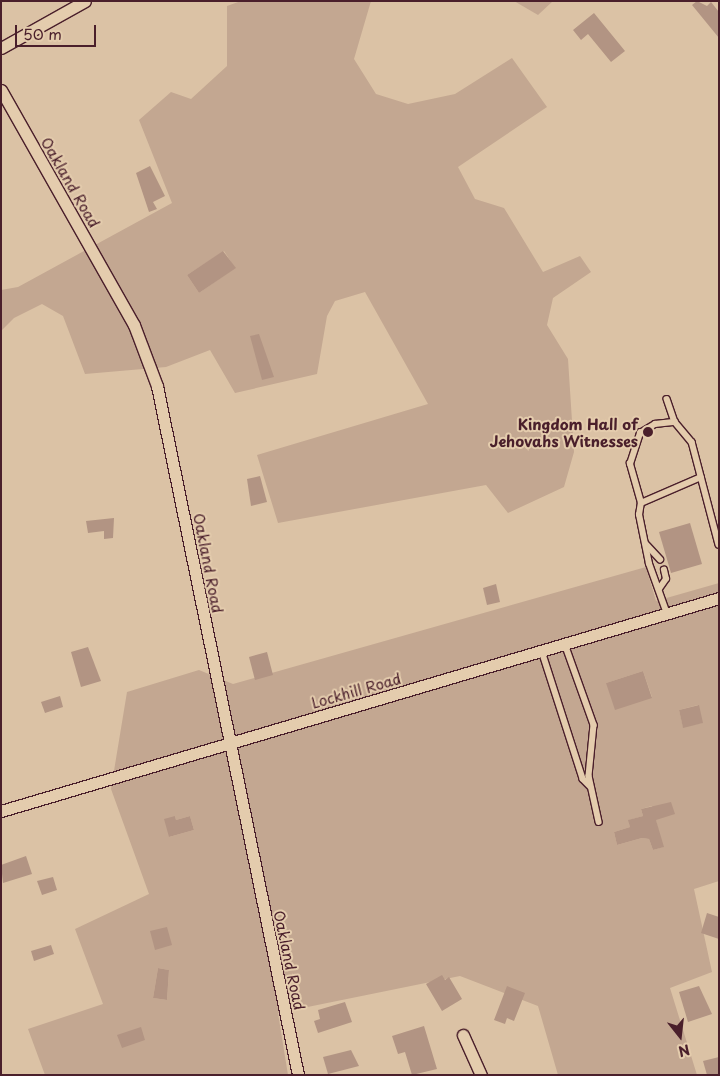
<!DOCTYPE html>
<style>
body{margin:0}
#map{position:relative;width:720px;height:1076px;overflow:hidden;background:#dbc2a5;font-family:"Playpen Sans",sans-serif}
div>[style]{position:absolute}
.green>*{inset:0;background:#c3a791}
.building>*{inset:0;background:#b29483}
.roads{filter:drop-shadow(1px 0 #4a1f2b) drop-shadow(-1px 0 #4a1f2b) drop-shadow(0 1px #4a1f2b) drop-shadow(0 -1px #4a1f2b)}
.lane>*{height:5.5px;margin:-2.75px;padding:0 2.75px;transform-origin:2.75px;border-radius:2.75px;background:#e4ccad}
.street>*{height:11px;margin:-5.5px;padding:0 5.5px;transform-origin:5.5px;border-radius:5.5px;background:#e4ccad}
.dots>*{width:14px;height:14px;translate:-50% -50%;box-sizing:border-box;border:2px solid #e4ccad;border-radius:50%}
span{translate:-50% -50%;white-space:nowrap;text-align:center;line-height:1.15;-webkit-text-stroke:4px #e4ccad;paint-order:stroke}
.street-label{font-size:15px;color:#4a1f2b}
.poi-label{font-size:15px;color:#4a1f2b;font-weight:700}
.right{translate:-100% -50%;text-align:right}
.frame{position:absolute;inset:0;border:2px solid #4a1f2b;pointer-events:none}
.north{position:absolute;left:655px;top:1011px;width:50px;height:50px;-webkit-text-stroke:4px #e4ccad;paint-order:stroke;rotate:164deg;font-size:14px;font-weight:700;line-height:20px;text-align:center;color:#4a1f2b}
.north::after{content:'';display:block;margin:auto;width:18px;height:22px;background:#4a1f2b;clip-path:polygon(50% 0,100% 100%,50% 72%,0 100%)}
.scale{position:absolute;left:15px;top:25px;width:81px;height:22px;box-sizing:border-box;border:2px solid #4a1f2b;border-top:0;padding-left:6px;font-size:15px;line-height:18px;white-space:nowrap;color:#4a1f2b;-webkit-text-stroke:4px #e4ccad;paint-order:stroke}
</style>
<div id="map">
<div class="green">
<div style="clip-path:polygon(evenodd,241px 1px,371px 1px,354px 59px,376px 94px,408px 104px,455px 94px,512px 58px,547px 107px,458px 167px,475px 199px,504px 208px,543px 272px,580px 256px,591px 272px,553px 298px,547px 325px,568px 359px,574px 452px,564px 487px,508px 513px,486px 485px,278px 523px,257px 455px,428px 404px,365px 292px,335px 301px,327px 316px,317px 374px,235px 393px,210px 350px,166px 367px,85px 374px,63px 316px,42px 304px,14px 318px,1px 331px,1px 290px,18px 287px,172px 203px,139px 120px,171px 92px,191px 99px,227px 66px,227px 6px,241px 1px,224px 251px,235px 268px,199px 293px,187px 275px,224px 251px)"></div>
<div style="clip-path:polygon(514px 1px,553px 1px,538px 15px)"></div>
<div style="clip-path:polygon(evenodd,646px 567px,656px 601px,719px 583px,719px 881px,694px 889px,712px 972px,670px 988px,697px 1075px,558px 1075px,538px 1006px,460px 976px,278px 1013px,288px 1075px,45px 1075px,28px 1029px,103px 1004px,75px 929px,149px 894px,111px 789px,127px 692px,199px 670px,233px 684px,646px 567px,643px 671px,652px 697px,606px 683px,643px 671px,646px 567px,698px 705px,702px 723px,683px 727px,679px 710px,698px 705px,646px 567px,652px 806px,663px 847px,653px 850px,649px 839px,642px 838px,617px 845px,614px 832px,630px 827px,629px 820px,643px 816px,641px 809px,652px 806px,646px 567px,175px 816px,176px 820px,190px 816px,194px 830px,169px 837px,175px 816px,646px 567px,158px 968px,169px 970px,167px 1000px,153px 998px,158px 968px)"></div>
</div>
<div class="building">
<div style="clip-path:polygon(697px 1px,707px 6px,711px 2px,719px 12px,719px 38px,692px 5px)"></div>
<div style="clip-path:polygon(594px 13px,625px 51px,611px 62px,588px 34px,581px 40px,573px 30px)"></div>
<div style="clip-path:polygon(150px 166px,165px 196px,153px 202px,157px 209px,149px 212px,136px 173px)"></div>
<div style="clip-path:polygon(223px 251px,236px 268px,199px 293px,187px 275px)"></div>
<div style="clip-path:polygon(259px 334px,274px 377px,262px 380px,250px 336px)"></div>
<div style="clip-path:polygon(260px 476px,267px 502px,251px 506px,247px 479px)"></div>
<div style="clip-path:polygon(114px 518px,113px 538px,104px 539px,104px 531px,88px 533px,86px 521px)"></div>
<div style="clip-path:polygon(690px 523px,702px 564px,671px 573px,659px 532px)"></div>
<div style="clip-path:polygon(496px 584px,500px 602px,487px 605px,483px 588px)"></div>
<div style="clip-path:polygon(88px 647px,101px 681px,81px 687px,71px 652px)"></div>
<div style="clip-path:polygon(267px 652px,273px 675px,255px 680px,249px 657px)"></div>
<div style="clip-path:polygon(643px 671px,652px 698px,615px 710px,606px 683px)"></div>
<div style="clip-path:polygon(60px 696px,63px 707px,45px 713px,41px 702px)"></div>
<div style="clip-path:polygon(699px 705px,703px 723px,683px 728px,679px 710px)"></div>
<div style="clip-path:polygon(671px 802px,675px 814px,656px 820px,664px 847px,653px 850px,649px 839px,642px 838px,617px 845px,614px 832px,630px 827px,628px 820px,643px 816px,641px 809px)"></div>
<div style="clip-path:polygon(175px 816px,176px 820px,190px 816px,194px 830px,169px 837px,164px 819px)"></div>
<div style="clip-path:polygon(26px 856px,32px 874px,3px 883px,1px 865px)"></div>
<div style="clip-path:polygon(53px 877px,57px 890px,42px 895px,37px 881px)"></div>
<div style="clip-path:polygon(707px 913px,719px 917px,719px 939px,701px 933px)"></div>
<div style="clip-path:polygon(167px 927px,172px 945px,155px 950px,150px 931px)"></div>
<div style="clip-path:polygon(51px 945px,54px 954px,34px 961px,31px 951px)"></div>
<div style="clip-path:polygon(158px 968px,169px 970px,167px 1000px,153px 998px)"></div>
<div style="clip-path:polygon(442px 975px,445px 980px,449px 977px,462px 999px,442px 1011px,426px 984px)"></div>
<div style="clip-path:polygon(507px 986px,525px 993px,514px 1021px,507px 1018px,505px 1024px,494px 1020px)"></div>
<div style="clip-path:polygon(699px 986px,712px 1014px,688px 1022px,679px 992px)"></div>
<div style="clip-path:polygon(345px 1002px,352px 1022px,318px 1033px,314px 1021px,320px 1019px,318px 1010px)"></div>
<div style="clip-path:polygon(424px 1026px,437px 1069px,412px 1075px,405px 1052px,398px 1054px,392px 1036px)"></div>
<div style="clip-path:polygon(141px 1027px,145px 1040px,122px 1048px,117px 1035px)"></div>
<div style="clip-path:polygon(351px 1050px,359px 1066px,328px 1074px,323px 1057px)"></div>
<div style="clip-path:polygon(719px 1057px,719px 1075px,707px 1075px,703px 1061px)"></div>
</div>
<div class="roads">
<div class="lane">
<div style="left:667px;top:399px;width:24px;rotate:71deg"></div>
<div style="left:641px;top:503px;width:65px;rotate:-23.4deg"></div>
<div style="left:646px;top:544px;width:21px;rotate:47deg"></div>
<div style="left:659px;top:589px;width:12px;rotate:-55deg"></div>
<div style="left:666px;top:579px;width:9px;rotate:-103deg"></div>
<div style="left:667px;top:614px;width:53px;rotate:-109.8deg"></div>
<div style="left:649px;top:564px;width:50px;rotate:-101.5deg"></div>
<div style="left:639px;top:515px;width:12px;rotate:-81deg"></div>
<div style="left:641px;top:503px;width:41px;rotate:-105.8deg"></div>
<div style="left:630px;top:464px;width:33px;rotate:-72deg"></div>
<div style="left:640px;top:433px;width:17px;rotate:-31deg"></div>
<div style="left:655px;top:424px;width:20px;rotate:-6deg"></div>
<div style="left:675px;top:422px;width:26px;rotate:50deg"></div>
<div style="left:692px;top:442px;width:106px;rotate:75.3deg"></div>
<div style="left:565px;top:644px;width:86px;rotate:70.3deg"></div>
<div style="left:594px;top:725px;width:51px;rotate:95.6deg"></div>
<div style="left:589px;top:776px;width:47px;rotate:77.7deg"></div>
<div style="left:542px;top:651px;width:134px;rotate:72.2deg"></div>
<div style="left:583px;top:779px;width:10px;rotate:45deg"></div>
</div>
<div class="street">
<div style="left:1px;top:48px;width:96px;rotate:-29.2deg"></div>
<div style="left:1px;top:90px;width:270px;rotate:60.5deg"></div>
<div style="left:134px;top:325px;width:65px;rotate:69.3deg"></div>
<div style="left:157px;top:386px;width:703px;rotate:78.43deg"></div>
<div style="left:1px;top:811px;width:749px;rotate:-16.52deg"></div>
<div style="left:463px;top:1035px;width:44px;rotate:65.8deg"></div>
</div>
</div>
<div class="dots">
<div style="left:648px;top:432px;background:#4a1f2b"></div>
</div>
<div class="street-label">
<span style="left:71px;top:182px;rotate:60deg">Oakland Road</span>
<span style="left:209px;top:563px;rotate:79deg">Oakland Road</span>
<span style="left:356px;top:690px;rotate:-16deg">Lockhill Road</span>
<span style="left:290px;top:960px;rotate:78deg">Oakland Road</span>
</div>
<div class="poi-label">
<span class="right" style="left:638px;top:432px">Kingdom Hall of<br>Jehovahs Witnesses</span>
</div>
<div class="frame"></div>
<div class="north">N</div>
<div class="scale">50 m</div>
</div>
